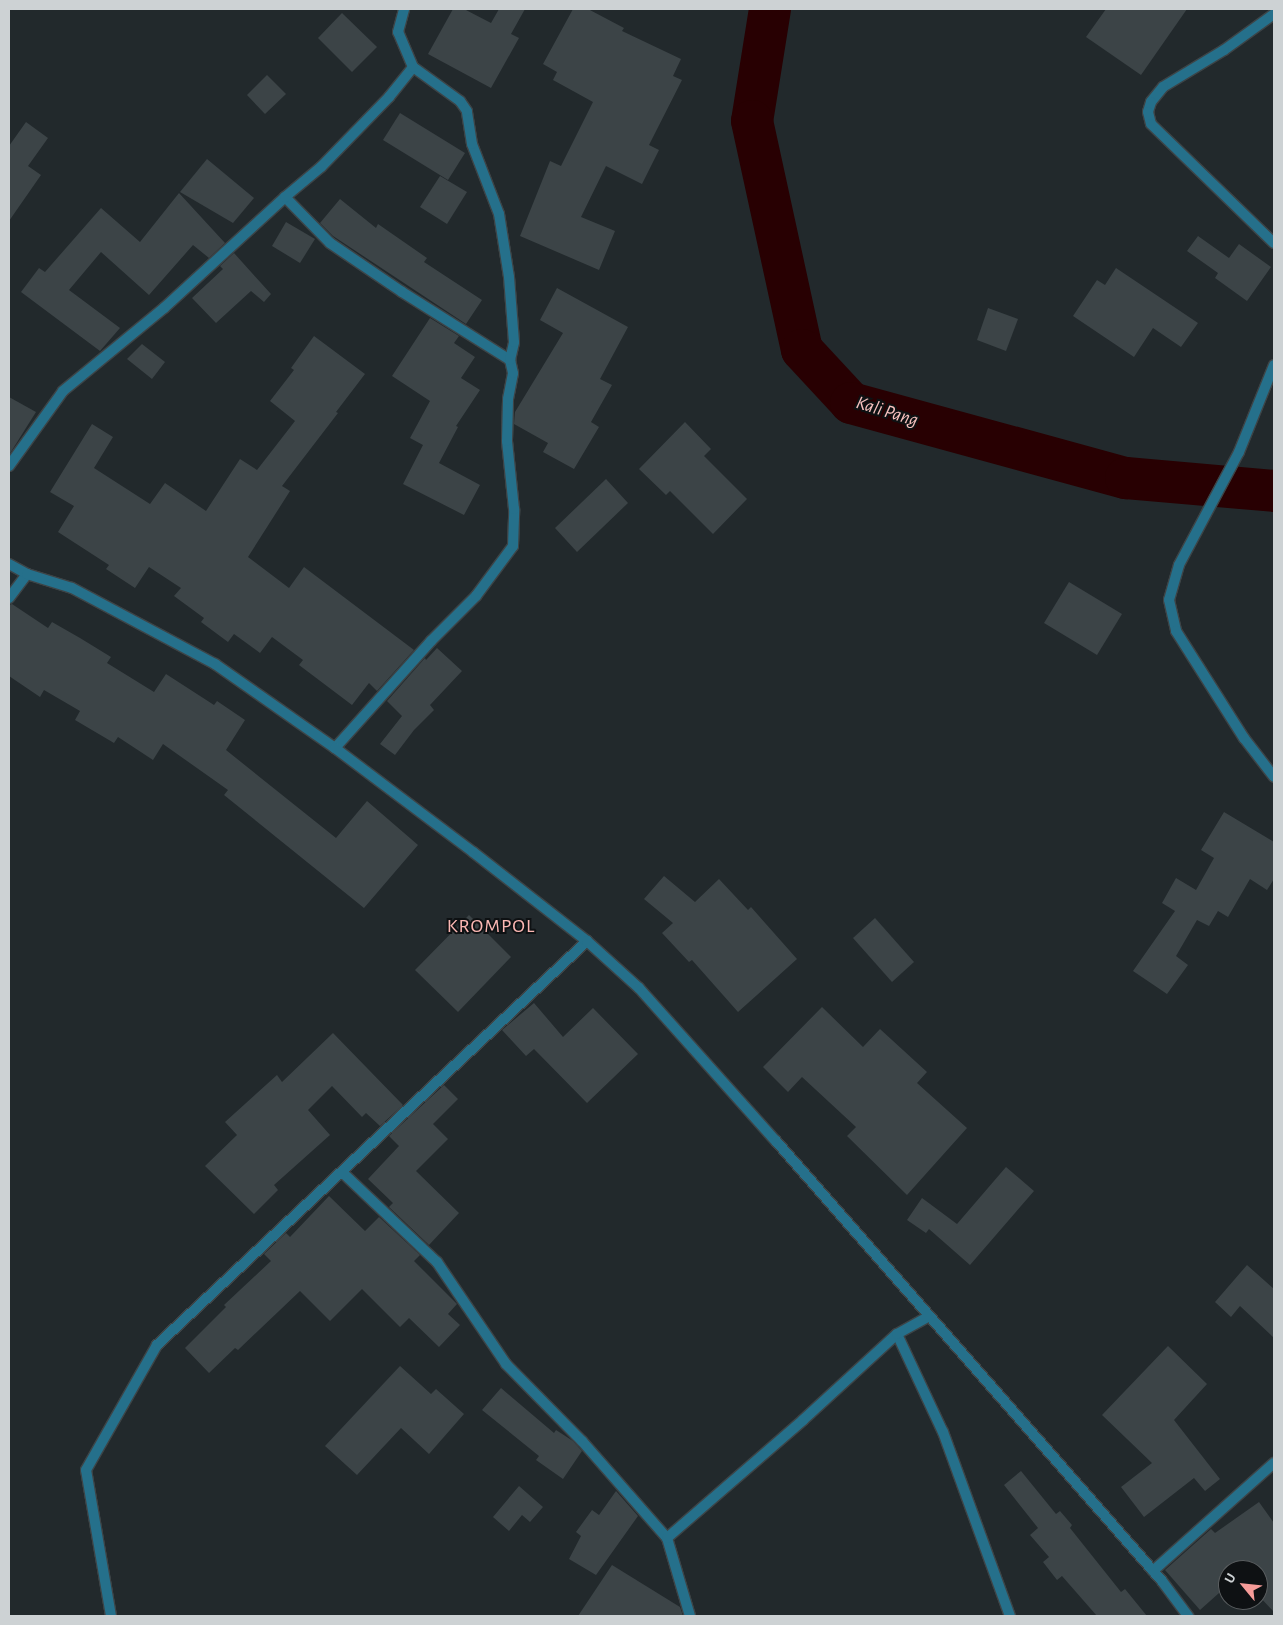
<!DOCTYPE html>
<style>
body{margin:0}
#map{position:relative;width:1283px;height:1625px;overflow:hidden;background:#22292c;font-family:"Alegreya Sans",sans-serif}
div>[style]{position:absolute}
.river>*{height:42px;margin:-21px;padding:0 21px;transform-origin:21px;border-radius:21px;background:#280002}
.building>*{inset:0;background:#3c4447}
.roads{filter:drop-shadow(1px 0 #3d4447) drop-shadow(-1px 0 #3d4447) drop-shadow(0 1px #3d4447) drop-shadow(0 -1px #3d4447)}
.minor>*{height:10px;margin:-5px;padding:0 5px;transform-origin:5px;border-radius:5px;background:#25708b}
.tertiary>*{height:10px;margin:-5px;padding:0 5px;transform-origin:5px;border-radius:5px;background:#25708b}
span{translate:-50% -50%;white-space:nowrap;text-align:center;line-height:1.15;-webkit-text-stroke:4px #0e1113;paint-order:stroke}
.water-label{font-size:19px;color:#f9c3c0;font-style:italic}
.quarter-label{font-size:20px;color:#fbb7b3;letter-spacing:1px}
.frame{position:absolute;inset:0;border:10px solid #cdd2d4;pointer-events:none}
.north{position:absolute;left:1218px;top:1560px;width:50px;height:50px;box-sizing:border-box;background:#0e1113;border:1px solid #5a5e60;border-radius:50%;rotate:298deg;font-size:14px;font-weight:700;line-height:20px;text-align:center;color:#cdd2d4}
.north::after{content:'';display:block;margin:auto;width:18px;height:22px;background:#f59b98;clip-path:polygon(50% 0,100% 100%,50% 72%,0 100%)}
</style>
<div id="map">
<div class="river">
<div style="left:770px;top:9px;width:113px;rotate:99.1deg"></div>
<div style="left:752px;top:121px;width:234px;rotate:77.7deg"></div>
<div style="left:802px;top:350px;width:72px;rotate:47.2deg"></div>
<div style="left:851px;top:403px;width:285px;rotate:15.3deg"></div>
<div style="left:1126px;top:478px;width:149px;rotate:5deg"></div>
</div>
<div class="building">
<div style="clip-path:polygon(453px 9px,464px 9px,491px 23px,499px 9px,525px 9px,511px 34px,519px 38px,491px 88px,428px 54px)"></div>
<div style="clip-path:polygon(573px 9px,588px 9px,624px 28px,622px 31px,681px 59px,673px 76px,682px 80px,649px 145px,659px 150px,642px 184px,606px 166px,581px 217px,615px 231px,599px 270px,520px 236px,550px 161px,561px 166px,593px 102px,553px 80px,557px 72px,543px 64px)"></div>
<div style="clip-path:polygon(1106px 9px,1187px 9px,1141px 75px,1086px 37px)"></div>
<div style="clip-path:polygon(342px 13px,377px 47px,352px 72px,318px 38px)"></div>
<div style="clip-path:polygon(267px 75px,286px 94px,265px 114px,247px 95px)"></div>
<div style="clip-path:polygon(400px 113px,465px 153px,448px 180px,383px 140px)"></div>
<div style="clip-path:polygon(26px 122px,48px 138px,28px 166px,41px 175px,9px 221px,9px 146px)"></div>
<div style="clip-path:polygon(207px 159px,254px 198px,233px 223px,180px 192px)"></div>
<div style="clip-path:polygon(440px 176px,467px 192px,447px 224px,420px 207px)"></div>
<div style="clip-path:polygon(179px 193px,225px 243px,209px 258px,193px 245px,149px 295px,101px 252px,69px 290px,120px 328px,100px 351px,21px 292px,39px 268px,45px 272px,101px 208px,140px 242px)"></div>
<div style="clip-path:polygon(340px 199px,376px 228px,378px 224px,427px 258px,424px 262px,482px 300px,466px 324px,333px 236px,320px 223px)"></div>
<div style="clip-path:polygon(286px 222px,315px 239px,300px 263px,272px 246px)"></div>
<div style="clip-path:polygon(1198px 236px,1229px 258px,1239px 244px,1271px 267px,1247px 301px,1215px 278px,1218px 273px,1187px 251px)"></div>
<div style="clip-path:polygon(234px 253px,271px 294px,264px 302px,251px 291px,216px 323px,192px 298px,223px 269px,220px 266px)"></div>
<div style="clip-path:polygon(1116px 268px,1198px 323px,1181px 347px,1153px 328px,1134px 357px,1073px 316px,1097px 280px,1105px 285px)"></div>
<div style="clip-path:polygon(557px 288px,628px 327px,600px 379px,612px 385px,591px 422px,599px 427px,574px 469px,543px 452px,548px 443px,514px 424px,515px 412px,563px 333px,540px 320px)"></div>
<div style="clip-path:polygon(988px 308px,1018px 319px,1006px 351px,977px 340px)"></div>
<div style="clip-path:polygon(430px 318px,459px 336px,454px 343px,475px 357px,461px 378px,480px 390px,456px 426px,458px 427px,439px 463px,480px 485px,464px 515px,403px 484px,423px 445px,410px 438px,430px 401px,392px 376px)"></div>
<div style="clip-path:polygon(314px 336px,365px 374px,336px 412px,338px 413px,282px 486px,290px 491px,248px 557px,289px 588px,304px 567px,414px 650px,377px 691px,369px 683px,352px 705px,299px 665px,303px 660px,272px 637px,260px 653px,234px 634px,228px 642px,201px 622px,204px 618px,174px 596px,181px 588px,149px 567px,135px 588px,106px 569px,109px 565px,58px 532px,74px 506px,50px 492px,92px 424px,113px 437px,94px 468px,150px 504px,165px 483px,206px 511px,240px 459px,257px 470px,295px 421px,270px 401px,294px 370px,291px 368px)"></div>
<div style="clip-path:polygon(142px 344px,165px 362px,152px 379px,127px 359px)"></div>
<div style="clip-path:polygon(9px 397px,36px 412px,9px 455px)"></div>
<div style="clip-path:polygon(685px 422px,711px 449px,704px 456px,747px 499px,713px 534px,670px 491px,666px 495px,639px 469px)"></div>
<div style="clip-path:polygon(606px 479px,628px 503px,577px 552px,555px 528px)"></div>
<div style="clip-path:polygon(1069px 582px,1122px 614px,1097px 655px,1044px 623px)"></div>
<div style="clip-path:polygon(12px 604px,48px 628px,52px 622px,80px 638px,111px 657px,107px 663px,154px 692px,166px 674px,214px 705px,217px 701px,245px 720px,226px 750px,336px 838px,367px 801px,418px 845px,364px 908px,224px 795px,228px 790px,163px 744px,153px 760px,118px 737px,114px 743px,75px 720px,80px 711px,44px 690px,40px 697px,9px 676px,9px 605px)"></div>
<div style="clip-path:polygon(437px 648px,462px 671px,430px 705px,434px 710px,414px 730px,395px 755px,380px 744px,402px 716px,387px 701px,425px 658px,426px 660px)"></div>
<div style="clip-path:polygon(1224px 812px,1274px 842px,1274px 879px,1267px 890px,1250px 879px,1228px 917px,1218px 911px,1209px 926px,1197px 920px,1176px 956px,1188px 965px,1167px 994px,1133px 971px,1175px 911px,1162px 903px,1176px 878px,1196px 890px,1214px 858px,1201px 850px)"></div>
<div style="clip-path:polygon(664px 876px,695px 902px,719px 879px,748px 910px,751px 907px,797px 959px,738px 1012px,692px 960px,689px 962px,662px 933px,673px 923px,644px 899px)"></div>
<div style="clip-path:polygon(469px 915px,511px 957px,458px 1012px,415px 970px)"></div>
<div style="clip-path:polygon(875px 918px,914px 962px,892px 982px,853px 938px)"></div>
<div style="clip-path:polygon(534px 1003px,563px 1037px,593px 1008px,638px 1054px,587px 1103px,534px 1049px,526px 1056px,502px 1030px)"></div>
<div style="clip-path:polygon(822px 1007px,863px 1047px,880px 1029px,927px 1072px,917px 1083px,967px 1128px,907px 1195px,847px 1136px,856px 1127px,802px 1077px,788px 1092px,763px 1067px)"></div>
<div style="clip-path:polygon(333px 1033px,403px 1105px,380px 1126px,366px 1113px,362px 1117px,332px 1086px,308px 1110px,330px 1135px,274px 1185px,278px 1190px,254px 1214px,205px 1166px,237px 1135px,225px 1122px,277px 1075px,282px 1082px)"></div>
<div style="clip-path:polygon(444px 1085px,458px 1099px,433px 1124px,448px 1139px,416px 1171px,459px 1213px,429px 1245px,389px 1207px,393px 1203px,368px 1179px,399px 1146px,389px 1136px)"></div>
<div style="clip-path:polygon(1006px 1167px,1034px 1191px,970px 1265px,929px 1229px,926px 1233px,907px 1220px,922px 1198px,957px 1224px)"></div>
<div style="clip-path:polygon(329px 1196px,365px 1231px,379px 1217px,420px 1255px,414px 1261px,457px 1304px,448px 1314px,460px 1325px,439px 1347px,409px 1318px,400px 1327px,362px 1289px,330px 1321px,300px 1291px,238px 1350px,235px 1348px,209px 1373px,185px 1348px,226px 1307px,224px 1305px,271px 1261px,264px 1254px,286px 1233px,290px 1237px)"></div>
<div style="clip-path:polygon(1247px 1265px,1274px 1289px,1274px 1338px,1240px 1306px,1231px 1317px,1215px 1302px)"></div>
<div style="clip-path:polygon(1168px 1346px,1207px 1384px,1174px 1420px,1220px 1479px,1205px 1491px,1194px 1478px,1144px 1517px,1121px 1487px,1152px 1463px,1102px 1415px)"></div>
<div style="clip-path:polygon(400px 1366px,431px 1394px,436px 1389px,464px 1414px,429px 1454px,401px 1428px,357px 1475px,325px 1446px)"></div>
<div style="clip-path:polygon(501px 1388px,554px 1433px,556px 1430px,573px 1441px,582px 1451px,563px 1479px,536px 1460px,539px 1456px,482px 1410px)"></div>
<div style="clip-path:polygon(1021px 1471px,1056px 1514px,1060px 1511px,1072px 1525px,1070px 1528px,1121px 1592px,1125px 1589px,1147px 1616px,1097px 1616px,1062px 1576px,1057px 1580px,1043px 1562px,1049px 1557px,1030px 1535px,1038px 1528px,1004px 1485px)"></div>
<div style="clip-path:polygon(519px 1486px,543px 1507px,530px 1522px,522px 1515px,509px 1531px,493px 1517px)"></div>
<div style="clip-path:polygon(616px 1491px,638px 1516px,596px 1575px,569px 1559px,581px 1536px,576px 1532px,592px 1510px,599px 1515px)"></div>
<div style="clip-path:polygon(1259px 1502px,1274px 1523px,1274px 1612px,1258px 1595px,1258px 1570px,1228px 1570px,1228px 1585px,1200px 1610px,1165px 1570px,1211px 1529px,1215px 1533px)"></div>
<div style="clip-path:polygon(612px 1565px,680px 1607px,683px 1616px,578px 1616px)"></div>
</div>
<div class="roads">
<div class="minor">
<div style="left:1274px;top:14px;width:62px;rotate:144.2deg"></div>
<div style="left:1224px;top:50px;width:71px;rotate:148.8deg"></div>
<div style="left:1163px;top:87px;width:19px;rotate:129deg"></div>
<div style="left:1151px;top:102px;width:10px;rotate:107deg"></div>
<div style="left:1148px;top:112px;width:12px;rotate:76deg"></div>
<div style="left:1151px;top:124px;width:171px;rotate:44.1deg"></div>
<div style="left:285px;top:197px;width:64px;rotate:45.6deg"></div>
<div style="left:330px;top:243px;width:87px;rotate:34.2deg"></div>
<div style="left:402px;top:292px;width:128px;rotate:32.2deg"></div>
<div style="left:1274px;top:365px;width:94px;rotate:111.9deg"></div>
<div style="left:1239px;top:452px;width:128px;rotate:118deg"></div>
<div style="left:1179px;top:565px;width:36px;rotate:106deg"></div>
<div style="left:1169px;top:600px;width:32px;rotate:77deg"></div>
<div style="left:1176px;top:631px;width:127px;rotate:57.6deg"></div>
<div style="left:1244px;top:738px;width:49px;rotate:52.4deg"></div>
<div style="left:9px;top:466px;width:92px;rotate:-54.2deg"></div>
<div style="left:63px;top:391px;width:131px;rotate:-39.4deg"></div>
<div style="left:164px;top:308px;width:164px;rotate:-42.5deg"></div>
<div style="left:285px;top:197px;width:47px;rotate:-39.8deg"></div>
<div style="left:321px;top:167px;width:98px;rotate:-45.8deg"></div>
<div style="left:389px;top:97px;width:38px;rotate:-51deg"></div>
<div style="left:9px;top:598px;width:30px;rotate:-53deg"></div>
<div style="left:335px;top:748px;width:144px;rotate:-48.1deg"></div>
<div style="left:431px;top:641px;width:64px;rotate:-45deg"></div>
<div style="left:476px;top:596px;width:62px;rotate:-53.5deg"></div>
<div style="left:513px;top:546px;width:37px;rotate:-88deg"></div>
<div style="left:514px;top:509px;width:68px;rotate:-95.9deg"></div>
<div style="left:507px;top:441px;width:42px;rotate:-88.6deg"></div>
<div style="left:508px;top:399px;width:26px;rotate:-79deg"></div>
<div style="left:513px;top:373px;width:13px;rotate:-103deg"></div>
<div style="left:510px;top:360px;width:18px;rotate:-77deg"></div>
<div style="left:514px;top:342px;width:65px;rotate:-94.4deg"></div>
<div style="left:509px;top:277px;width:64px;rotate:-99deg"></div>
<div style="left:499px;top:214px;width:75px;rotate:-111.1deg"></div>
<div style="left:472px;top:144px;width:33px;rotate:-99deg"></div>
<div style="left:467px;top:111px;width:12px;rotate:-125deg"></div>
<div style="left:460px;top:101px;width:58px;rotate:-144.1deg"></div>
<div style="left:413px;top:67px;width:38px;rotate:-113deg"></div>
<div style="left:398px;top:32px;width:24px;rotate:-75deg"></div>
<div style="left:342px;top:1172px;width:131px;rotate:43.5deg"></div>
<div style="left:437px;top:1262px;width:123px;rotate:55.9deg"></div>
<div style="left:506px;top:1364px;width:108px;rotate:45.4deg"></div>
<div style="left:582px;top:1441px;width:129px;rotate:48.8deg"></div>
<div style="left:897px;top:1334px;width:108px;rotate:64.9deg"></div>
<div style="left:943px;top:1432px;width:196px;rotate:70deg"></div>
<div style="left:1153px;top:1571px;width:162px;rotate:-41.8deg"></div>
<div style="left:111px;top:1616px;width:148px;rotate:-99.7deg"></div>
<div style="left:86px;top:1470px;width:144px;rotate:-60.4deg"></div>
<div style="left:157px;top:1345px;width:590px;rotate:-43.21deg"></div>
<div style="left:690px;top:1616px;width:81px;rotate:-106.4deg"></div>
<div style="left:667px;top:1538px;width:180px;rotate:-40.9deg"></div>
<div style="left:803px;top:1420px;width:127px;rotate:-42.5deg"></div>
<div style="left:897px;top:1334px;width:37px;rotate:-29deg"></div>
</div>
<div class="tertiary">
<div style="left:9px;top:564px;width:21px;rotate:29deg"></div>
<div style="left:27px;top:574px;width:47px;rotate:17.3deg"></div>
<div style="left:72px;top:588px;width:162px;rotate:28deg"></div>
<div style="left:215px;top:664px;width:146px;rotate:35deg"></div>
<div style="left:335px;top:748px;width:173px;rotate:37deg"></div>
<div style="left:473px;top:852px;width:145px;rotate:38deg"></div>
<div style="left:587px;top:941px;width:70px;rotate:42.1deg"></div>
<div style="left:639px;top:988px;width:205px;rotate:48.2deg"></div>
<div style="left:776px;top:1141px;width:585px;rotate:48.74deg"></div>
<div style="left:1162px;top:1581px;width:44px;rotate:53.4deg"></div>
</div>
</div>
<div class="water-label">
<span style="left:887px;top:412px;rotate:17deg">Kali Pang</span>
</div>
<div class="quarter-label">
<span style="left:491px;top:926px">KROMPOL</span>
</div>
<div class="frame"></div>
<div class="north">U</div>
</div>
